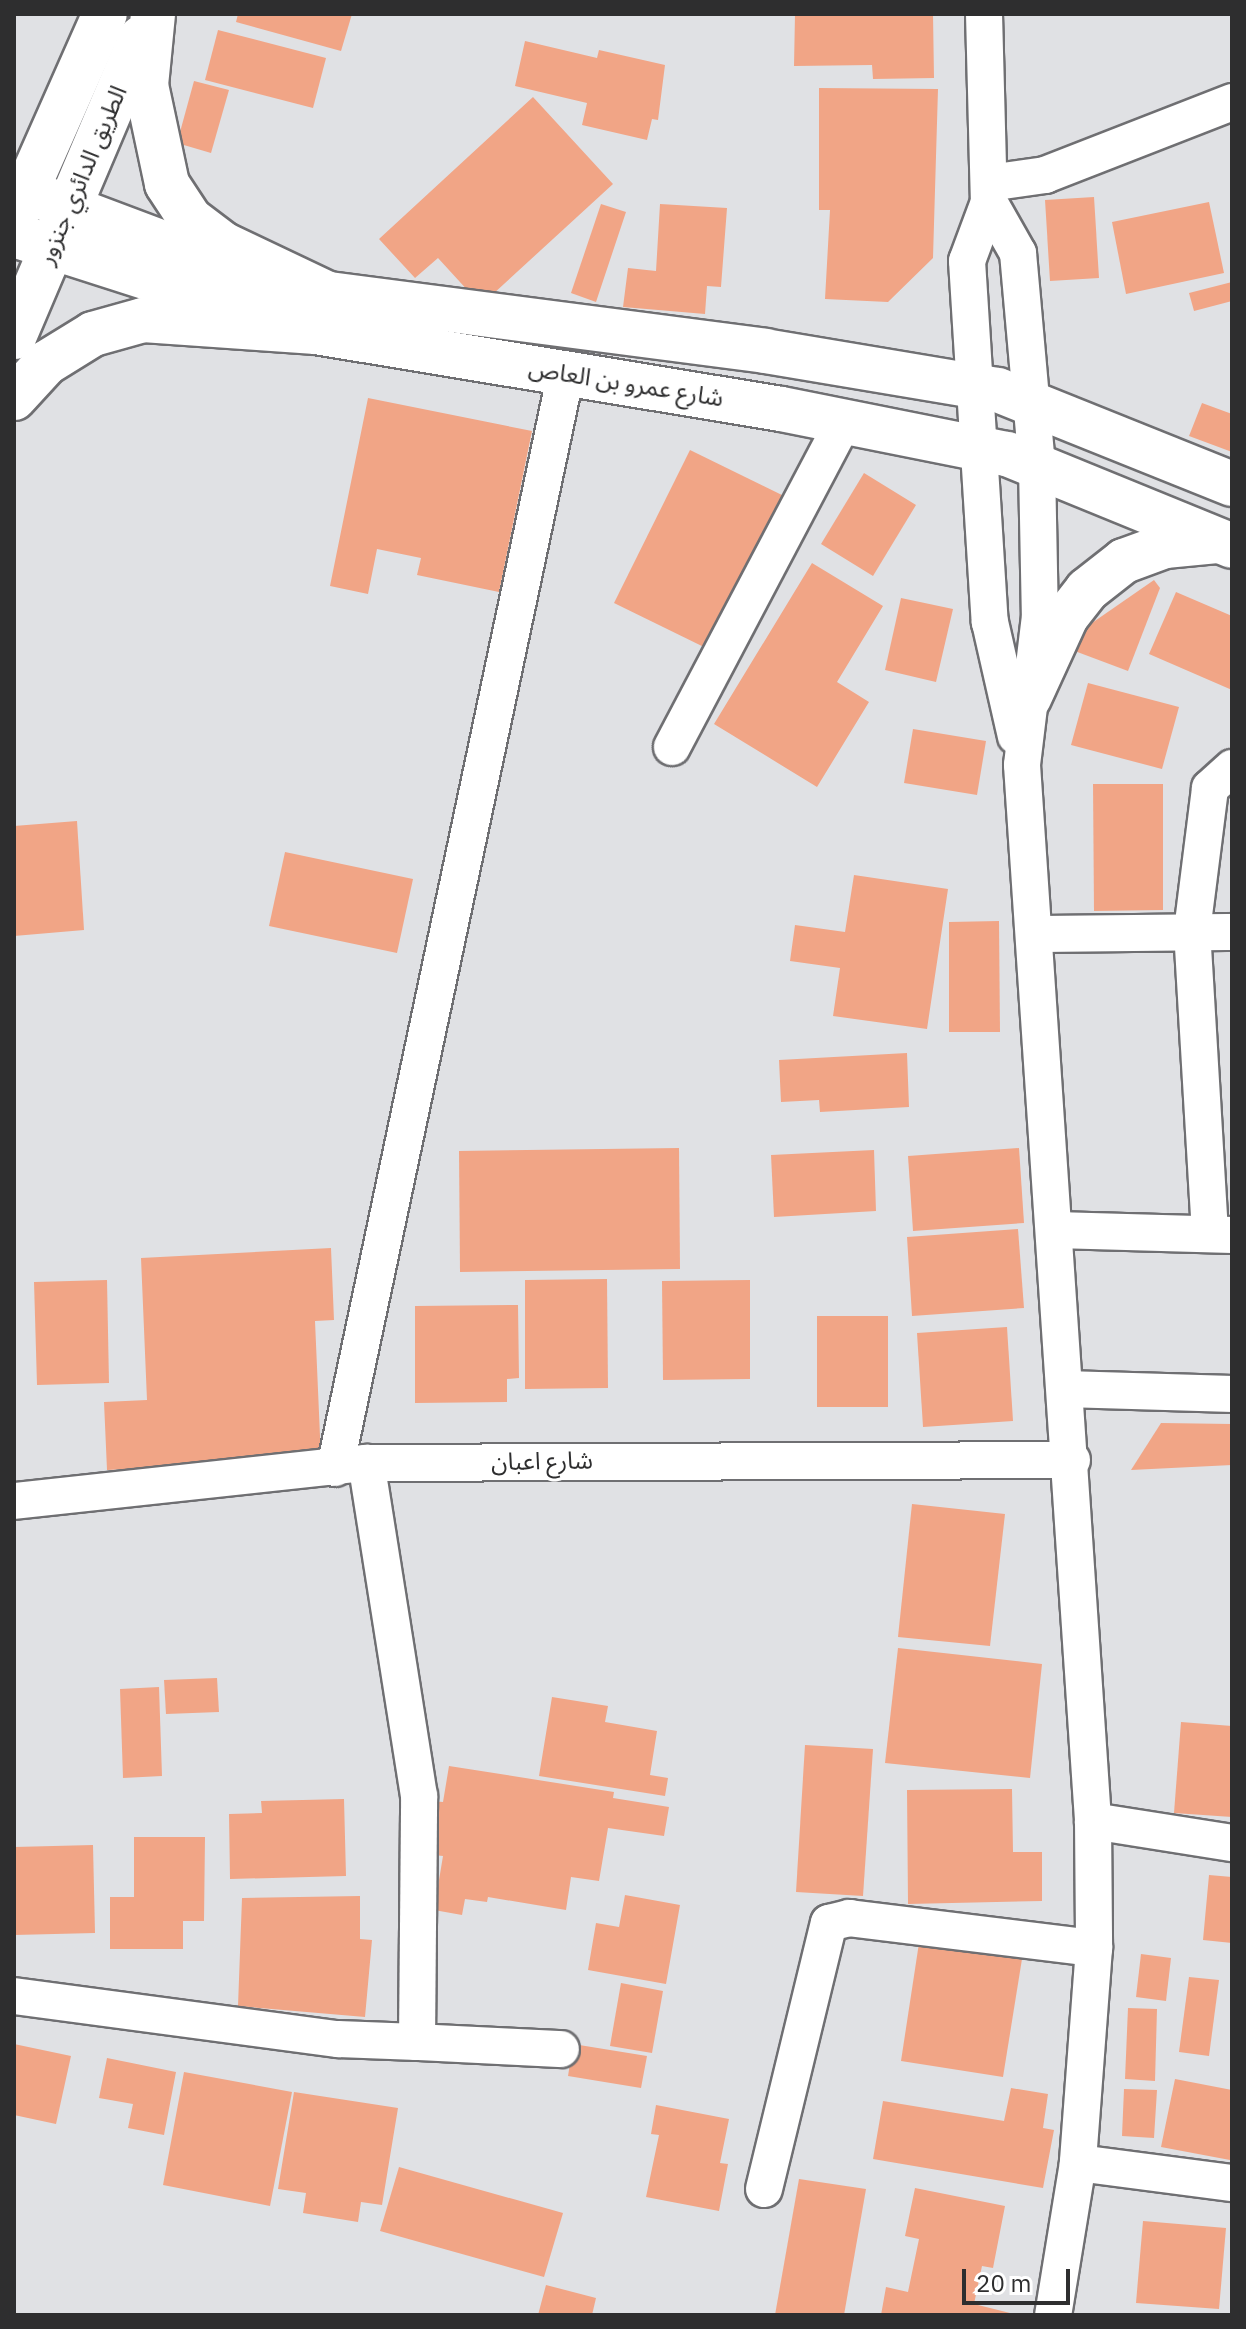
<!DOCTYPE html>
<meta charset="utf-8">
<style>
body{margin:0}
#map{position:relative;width:1246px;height:2329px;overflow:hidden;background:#e0e1e4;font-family:"IBM Plex Sans","Noto Sans Arabic",sans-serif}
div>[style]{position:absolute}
.building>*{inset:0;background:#f1a586}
.roads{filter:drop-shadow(2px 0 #6f6f72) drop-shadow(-2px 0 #6f6f72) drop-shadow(0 2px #6f6f72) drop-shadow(0 -2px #6f6f72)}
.minor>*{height:36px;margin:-18px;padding:0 18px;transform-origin:18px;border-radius:18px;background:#fff}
.tertiary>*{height:44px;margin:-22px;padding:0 22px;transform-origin:22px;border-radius:22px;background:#fff}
.primary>*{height:44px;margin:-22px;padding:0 22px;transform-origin:22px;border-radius:22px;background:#fff}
span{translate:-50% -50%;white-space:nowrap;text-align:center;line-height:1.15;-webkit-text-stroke:6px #fff;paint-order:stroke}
.street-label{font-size:24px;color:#2e2e2f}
.frame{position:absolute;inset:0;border:16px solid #2e2e2f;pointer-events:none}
.scale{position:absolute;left:962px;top:2269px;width:108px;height:36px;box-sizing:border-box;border:4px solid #2e2e2f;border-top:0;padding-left:10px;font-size:24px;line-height:28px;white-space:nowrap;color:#2e2e2f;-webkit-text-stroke:6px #fff;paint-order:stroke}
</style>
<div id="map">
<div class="building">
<div style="clip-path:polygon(238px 14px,352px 14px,341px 51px,236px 22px)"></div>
<div style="clip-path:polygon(795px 14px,933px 14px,934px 78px,873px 79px,872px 65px,794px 66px)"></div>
<div style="clip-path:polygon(218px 30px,326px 58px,313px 108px,205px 80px)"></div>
<div style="clip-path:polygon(525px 41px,597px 58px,599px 50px,665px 65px,658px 120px,652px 119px,647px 140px,582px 125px,587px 103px,515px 86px)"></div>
<div style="clip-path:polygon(194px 81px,229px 90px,211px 153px,177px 143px)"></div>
<div style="clip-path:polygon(819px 88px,938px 89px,933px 258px,888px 302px,825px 299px,830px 210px,819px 210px)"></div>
<div style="clip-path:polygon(533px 97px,613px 184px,481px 305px,438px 258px,415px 278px,379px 239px)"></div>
<div style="clip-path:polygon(1094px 197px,1099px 278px,1050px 281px,1045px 200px)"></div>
<div style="clip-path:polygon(1209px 202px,1224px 273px,1126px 294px,1112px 222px)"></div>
<div style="clip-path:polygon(601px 204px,626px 212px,596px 302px,571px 293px)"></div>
<div style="clip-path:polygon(660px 204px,727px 208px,721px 287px,707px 286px,705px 314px,623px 307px,628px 268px,656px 271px)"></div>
<div style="clip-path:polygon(1232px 282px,1232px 301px,1194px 311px,1189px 293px)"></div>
<div style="clip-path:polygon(368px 398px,532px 431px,499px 592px,417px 575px,421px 558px,377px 549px,368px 594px,330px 586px)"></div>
<div style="clip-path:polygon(1202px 403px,1232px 414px,1232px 452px,1189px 436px)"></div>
<div style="clip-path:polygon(690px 450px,786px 497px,710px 650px,614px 603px)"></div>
<div style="clip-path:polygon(864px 473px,916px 505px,873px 576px,821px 544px)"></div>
<div style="clip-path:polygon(812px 563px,883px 606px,837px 682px,869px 702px,817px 787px,714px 724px)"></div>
<div style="clip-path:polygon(1154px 580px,1160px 588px,1128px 671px,1072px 650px,1066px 641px)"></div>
<div style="clip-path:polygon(1176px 592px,1232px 616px,1232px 690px,1149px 654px)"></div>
<div style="clip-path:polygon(901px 598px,953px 609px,936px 682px,885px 670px)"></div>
<div style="clip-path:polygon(1088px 683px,1179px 707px,1162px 769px,1071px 745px)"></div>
<div style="clip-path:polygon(913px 729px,986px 741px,977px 795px,904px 783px)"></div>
<div style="clip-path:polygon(1093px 784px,1163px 784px,1163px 910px,1094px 911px)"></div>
<div style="clip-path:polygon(77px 821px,84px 930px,14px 936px,14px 826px)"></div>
<div style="clip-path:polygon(285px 852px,413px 879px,397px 953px,269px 926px)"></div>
<div style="clip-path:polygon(854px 875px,948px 889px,927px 1029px,833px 1016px,840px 968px,790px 961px,795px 925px,845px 932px)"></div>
<div style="clip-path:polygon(999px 921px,1000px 1032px,949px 1032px,949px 922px)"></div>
<div style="clip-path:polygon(907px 1053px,909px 1107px,820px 1112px,819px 1100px,781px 1102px,779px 1060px)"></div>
<div style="clip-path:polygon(679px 1148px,680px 1269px,460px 1272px,459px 1151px)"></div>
<div style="clip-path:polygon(1019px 1148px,1024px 1223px,913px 1231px,908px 1156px)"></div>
<div style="clip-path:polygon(874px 1150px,876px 1211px,774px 1217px,771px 1155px)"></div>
<div style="clip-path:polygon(1018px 1229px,1024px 1308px,912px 1316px,907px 1237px)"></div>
<div style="clip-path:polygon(331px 1248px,334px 1320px,315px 1321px,321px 1459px,107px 1470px,104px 1402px,147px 1400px,141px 1258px)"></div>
<div style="clip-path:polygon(607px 1279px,608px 1388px,525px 1389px,525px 1280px)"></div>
<div style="clip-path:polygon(107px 1280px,109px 1383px,37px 1385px,34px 1282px)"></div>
<div style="clip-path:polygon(750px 1280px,750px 1379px,663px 1380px,662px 1281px)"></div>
<div style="clip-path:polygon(518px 1305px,519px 1378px,507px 1379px,507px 1402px,415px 1403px,415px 1306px)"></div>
<div style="clip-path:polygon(817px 1316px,888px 1316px,888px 1407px,817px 1407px)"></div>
<div style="clip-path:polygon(1007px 1327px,1013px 1421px,923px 1427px,917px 1333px)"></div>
<div style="clip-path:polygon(1161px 1423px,1232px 1424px,1232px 1465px,1131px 1470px)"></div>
<div style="clip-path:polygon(912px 1504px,1005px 1514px,990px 1646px,898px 1637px)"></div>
<div style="clip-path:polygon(898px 1648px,1042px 1664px,1030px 1778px,885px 1763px)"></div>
<div style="clip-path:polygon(217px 1678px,219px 1712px,166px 1714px,164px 1680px)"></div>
<div style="clip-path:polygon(159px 1687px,162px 1776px,123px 1778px,120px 1689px)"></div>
<div style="clip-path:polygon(552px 1697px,608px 1706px,605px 1722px,657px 1731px,650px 1775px,668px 1778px,665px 1796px,539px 1776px)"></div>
<div style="clip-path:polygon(1181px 1722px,1232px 1726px,1232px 1817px,1174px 1813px)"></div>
<div style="clip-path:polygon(805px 1745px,873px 1749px,863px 1896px,796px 1892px)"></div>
<div style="clip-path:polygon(449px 1766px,614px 1792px,613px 1798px,669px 1807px,664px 1836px,608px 1828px,599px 1881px,571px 1877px,566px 1910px,488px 1897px,487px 1902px,465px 1899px,462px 1915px,434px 1910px,443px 1856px,424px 1854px,432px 1801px,443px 1802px)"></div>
<div style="clip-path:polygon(1012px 1789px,1013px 1852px,1042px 1852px,1042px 1901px,908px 1904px,907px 1790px)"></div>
<div style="clip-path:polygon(344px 1799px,346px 1876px,230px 1879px,229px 1814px,262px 1813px,261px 1801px)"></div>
<div style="clip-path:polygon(134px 1837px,205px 1837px,204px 1921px,183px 1921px,183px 1949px,110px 1949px,110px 1897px,134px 1897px)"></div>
<div style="clip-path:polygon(93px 1845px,95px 1933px,14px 1935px,14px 1847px)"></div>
<div style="clip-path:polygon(1209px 1875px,1232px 1877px,1232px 1943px,1203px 1940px)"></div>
<div style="clip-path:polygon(625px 1895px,680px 1905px,666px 1984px,588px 1970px,596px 1923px,619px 1927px)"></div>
<div style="clip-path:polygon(360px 1896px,360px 1939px,372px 1940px,365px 2017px,238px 2006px,242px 1898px)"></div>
<div style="clip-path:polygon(919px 1943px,1022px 1959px,1003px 2077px,901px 2061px)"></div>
<div style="clip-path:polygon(1141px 1954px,1171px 1958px,1166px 2001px,1136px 1997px)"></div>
<div style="clip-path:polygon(1189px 1977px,1219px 1980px,1209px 2056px,1179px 2052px)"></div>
<div style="clip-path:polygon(621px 1983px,663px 1991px,652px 2053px,610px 2046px)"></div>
<div style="clip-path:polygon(1128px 2008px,1157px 2009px,1155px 2081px,1125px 2079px)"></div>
<div style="clip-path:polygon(14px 2044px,71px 2056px,56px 2124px,14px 2115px)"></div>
<div style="clip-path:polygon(573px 2044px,647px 2056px,641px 2088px,568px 2076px)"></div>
<div style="clip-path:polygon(107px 2058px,176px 2072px,164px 2135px,128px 2128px,133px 2104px,99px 2098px)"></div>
<div style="clip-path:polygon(184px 2072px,292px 2092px,270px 2206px,163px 2185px)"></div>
<div style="clip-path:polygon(1175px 2079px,1232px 2090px,1230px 2160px,1161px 2147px)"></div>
<div style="clip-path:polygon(1011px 2088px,1048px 2094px,1043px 2128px,1054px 2130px,1043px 2188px,873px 2159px,883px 2101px,1004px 2121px)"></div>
<div style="clip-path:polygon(1124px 2089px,1157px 2090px,1154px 2138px,1122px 2136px)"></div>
<div style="clip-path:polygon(294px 2092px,398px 2108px,382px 2205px,361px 2202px,358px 2222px,303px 2213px,306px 2193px,278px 2189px)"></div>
<div style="clip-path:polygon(656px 2105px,729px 2119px,720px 2163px,728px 2164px,719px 2211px,646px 2197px,659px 2135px,651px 2134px)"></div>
<div style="clip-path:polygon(399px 2167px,563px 2213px,544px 2277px,380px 2231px)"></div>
<div style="clip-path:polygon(799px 2179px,866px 2189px,844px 2315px,775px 2315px)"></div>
<div style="clip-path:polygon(915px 2188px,1005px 2206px,993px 2268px,982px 2266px,974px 2304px,1018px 2315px,881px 2315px,886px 2287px,908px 2292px,919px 2239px,905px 2236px)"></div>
<div style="clip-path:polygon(1143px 2221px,1226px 2228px,1219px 2309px,1136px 2303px)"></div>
<div style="clip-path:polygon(546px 2285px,596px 2298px,592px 2315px,538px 2315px)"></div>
</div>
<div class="roads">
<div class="minor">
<div style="left:984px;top:14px;width:188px;rotate:88.5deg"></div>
<div style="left:989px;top:202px;width:63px;rotate:110.4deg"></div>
<div style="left:967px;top:261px;width:362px;rotate:86.4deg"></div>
<div style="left:990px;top:622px;width:117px;rotate:77.2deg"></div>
<div style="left:989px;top:183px;width:57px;rotate:-8.1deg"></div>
<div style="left:1045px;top:175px;width:201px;rotate:-21.3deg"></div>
<div style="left:989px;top:202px;width:59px;rotate:60.4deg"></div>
<div style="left:1018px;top:253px;width:214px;rotate:84.9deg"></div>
<div style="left:1037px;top:466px;width:150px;rotate:88.9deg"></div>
<div style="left:1040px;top:616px;width:150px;rotate:96.9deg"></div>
<div style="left:1022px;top:765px;width:1058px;rotate:86.15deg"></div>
<div style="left:1093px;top:1821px;width:127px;rotate:89.5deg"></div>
<div style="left:1094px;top:1948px;width:216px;rotate:94.3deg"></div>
<div style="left:1078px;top:2163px;width:154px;rotate:99.3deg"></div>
<div style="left:672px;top:747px;width:369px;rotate:-62.2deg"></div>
<div style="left:1036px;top:934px;width:196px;rotate:-0.6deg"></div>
<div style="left:1056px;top:1230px;width:176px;rotate:1.6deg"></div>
<div style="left:1210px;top:1233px;width:303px;rotate:-93.4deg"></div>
<div style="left:1192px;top:931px;width:144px;rotate:-82.8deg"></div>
<div style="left:1210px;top:788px;width:30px;rotate:-42deg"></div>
<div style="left:1066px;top:1389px;width:166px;rotate:1.7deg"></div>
<div style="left:335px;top:1468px;width:1119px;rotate:-78.09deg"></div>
<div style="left:14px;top:1501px;width:354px;rotate:-6.2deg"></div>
<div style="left:366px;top:1463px;width:706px;rotate:-0.24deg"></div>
<div style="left:1093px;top:1821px;width:141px;rotate:9deg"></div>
<div style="left:14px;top:1996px;width:327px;rotate:7.6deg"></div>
<div style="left:338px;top:2039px;width:79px;rotate:2.2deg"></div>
<div style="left:417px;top:2042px;width:246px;rotate:-89.5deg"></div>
<div style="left:419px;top:1796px;width:337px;rotate:-99deg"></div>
<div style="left:417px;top:2042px;width:144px;rotate:2.8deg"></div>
<div style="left:1078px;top:2163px;width:155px;rotate:7.4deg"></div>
<div style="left:764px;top:2189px;width:274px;rotate:-76.3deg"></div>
<div style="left:829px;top:1923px;width:21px;rotate:-14deg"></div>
<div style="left:849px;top:1918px;width:247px;rotate:7deg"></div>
</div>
<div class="tertiary">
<div style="left:33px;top:194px;width:233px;rotate:20.6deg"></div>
<div style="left:251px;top:276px;width:79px;rotate:13.2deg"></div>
<div style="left:328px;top:294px;width:441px;rotate:7.4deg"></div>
<div style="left:765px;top:351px;width:236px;rotate:9.5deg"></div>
<div style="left:998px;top:390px;width:252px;rotate:21.9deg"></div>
<div style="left:14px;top:235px;width:317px;rotate:17.8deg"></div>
<div style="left:316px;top:332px;width:471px;rotate:9.4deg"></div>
<div style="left:781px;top:409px;width:230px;rotate:11.3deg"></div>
<div style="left:1007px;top:454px;width:243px;rotate:22.2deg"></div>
<div style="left:1029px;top:698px;width:89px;rotate:-65.4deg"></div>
<div style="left:1066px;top:617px;width:34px;rotate:-52deg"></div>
<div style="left:1087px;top:590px;width:47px;rotate:-38.1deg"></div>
<div style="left:1124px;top:561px;width:44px;rotate:-20.1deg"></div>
<div style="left:1165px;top:546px;width:52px;rotate:-5.5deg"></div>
</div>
<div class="primary">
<div style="left:153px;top:14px;width:71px;rotate:95.6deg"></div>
<div style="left:146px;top:85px;width:101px;rotate:78deg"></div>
<div style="left:167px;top:184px;width:42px;rotate:56.7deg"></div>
<div style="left:190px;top:219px;width:41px;rotate:37.1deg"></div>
<div style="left:223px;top:244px;width:116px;rotate:25.5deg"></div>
<div style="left:14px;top:219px;width:224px;rotate:-66.1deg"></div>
<div style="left:14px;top:337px;width:325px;rotate:-67deg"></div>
<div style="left:14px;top:398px;width:47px;rotate:-47.6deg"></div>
<div style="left:46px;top:363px;width:55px;rotate:-31.7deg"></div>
<div style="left:93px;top:334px;width:52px;rotate:-15.6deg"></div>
<div style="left:143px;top:320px;width:173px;rotate:4deg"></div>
</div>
</div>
<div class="street-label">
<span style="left:82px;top:175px;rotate:-67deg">الطريق الدائري جنزور</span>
<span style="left:626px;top:383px;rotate:9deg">شارع عمرو بن العاص</span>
<span style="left:542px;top:1461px;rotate:-1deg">شارع اعبان</span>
</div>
<div class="frame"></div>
<div class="scale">20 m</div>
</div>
